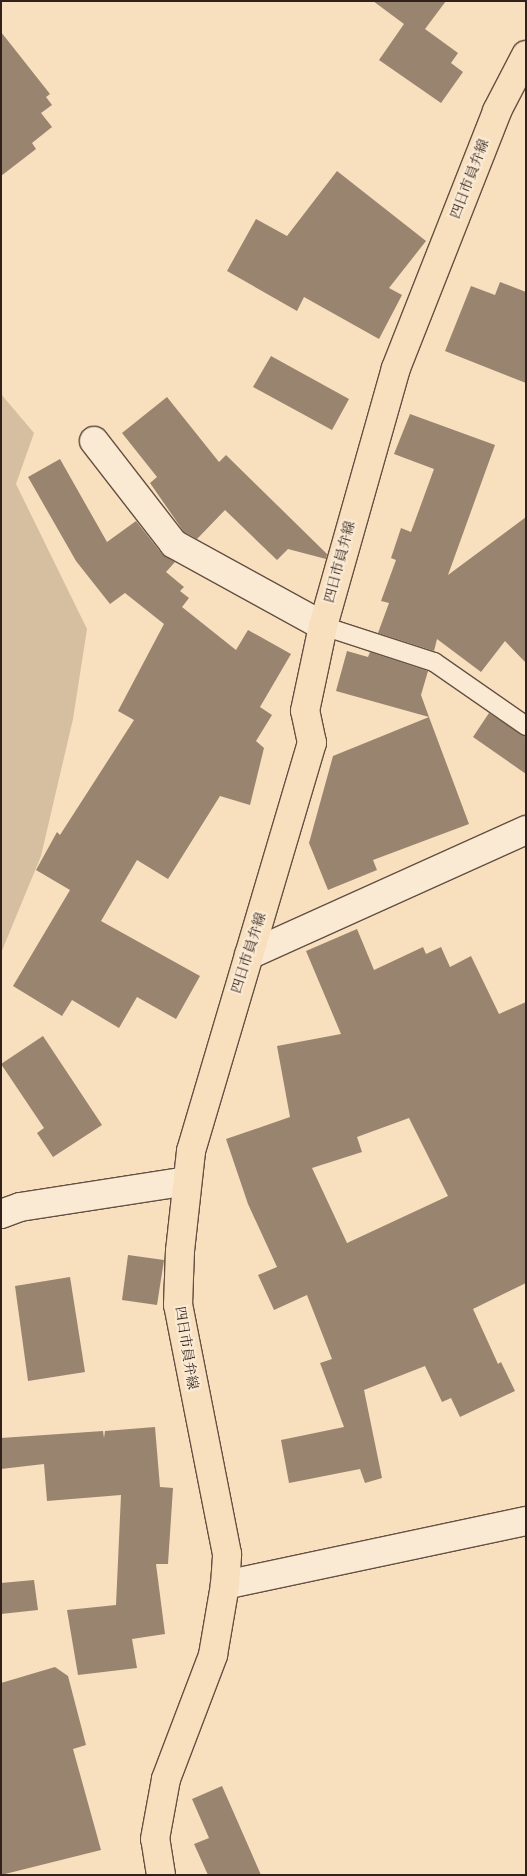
<!DOCTYPE html>
<meta charset="utf-8">
<style>
body{margin:0}
#map{position:relative;width:527px;height:1876px;overflow:hidden;background:#f8dfbd;font-family:"IM FELL Great Primer","Noto Serif JP",serif}
div>[style]{position:absolute}
.green>*{inset:0;background:#d6bfa1}
.building>*{inset:0;background:#99846f}
.roads{filter:drop-shadow(1px 0 #645043) drop-shadow(-1px 0 #645043) drop-shadow(0 1px #645043) drop-shadow(0 -1px #645043)}
.lane>*{height:18px;margin:-9px;padding:0 9px;transform-origin:9px;border-radius:9px;background:#faead4}
.street>*{height:28px;margin:-14px;padding:0 14px;transform-origin:14px;border-radius:14px;background:#faead4}
.primary>*{height:28px;margin:-14px;padding:0 14px;transform-origin:14px;border-radius:14px;background:#f8dfbd}
span{translate:-50% -50%;white-space:nowrap;text-align:center;line-height:1.15;-webkit-text-stroke:4.5px #faead4;paint-order:stroke}
.street-label{font-size:14px;color:#32211a}
.frame{position:absolute;inset:0;border:2px solid #32211a;pointer-events:none}
</style>
<div id="map">
<div class="green">
<div style="clip-path:polygon(1px 394px,34px 433px,16px 484px,87px 629px,73px 719px,41px 856px,1px 953px)"></div>
</div>
<div class="building">
<div style="clip-path:polygon(373px 1px,446px 1px,425px 29px,458px 53px,451px 63px,463px 72px,441px 103px,379px 60px,404px 24px)"></div>
<div style="clip-path:polygon(1px 32px,50px 94px,46px 97px,52px 105px,41px 113px,52px 127px,32px 143px,36px 149px,1px 176px)"></div>
<div style="clip-path:polygon(337px 171px,426px 241px,389px 288px,402px 295px,379px 339px,304px 297px,297px 311px,227px 271px,256px 219px,287px 236px)"></div>
<div style="clip-path:polygon(500px 282px,526px 292px,526px 383px,445px 351px,471px 286px,495px 295px)"></div>
<div style="clip-path:polygon(271px 356px,349px 399px,332px 430px,253px 387px)"></div>
<div style="clip-path:polygon(167px 397px,219px 462px,226px 455px,327px 554px,326px 559px,288px 549px,277px 560px,225px 510px,197px 539px,184px 532px,150px 483px,157px 477px,122px 433px)"></div>
<div style="clip-path:polygon(410px 414px,495px 445px,448px 575px,526px 517px,526px 663px,505px 641px,481px 672px,437px 639px,434px 651px,378px 633px,389px 603px,381px 601px,396px 560px,391px 558px,401px 528px,411px 532px,434px 469px,394px 454px)"></div>
<div style="clip-path:polygon(60px 459px,107px 542px,136px 521px,162px 554px,175px 562px,166px 572px,184px 587px,180px 591px,189px 598px,182px 607px,236px 650px,248px 630px,291px 654px,260px 707px,272px 715px,256px 741px,264px 748px,250px 805px,220px 796px,168px 879px,137px 860px,101px 921px,200px 976px,176px 1019px,137px 997px,119px 1028px,72px 1000px,62px 1016px,13px 986px,70px 890px,36px 870px,57px 832px,60px 835px,134px 720px,118px 711px,164px 624px,125px 593px,110px 604px,76px 561px,28px 477px)"></div>
<div style="clip-path:polygon(347px 651px,368px 657px,370px 652px,428px 671px,421px 695px,429px 717px,336px 691px)"></div>
<div style="clip-path:polygon(489px 713px,526px 737px,526px 774px,473px 737px)"></div>
<div style="clip-path:polygon(429px 717px,469px 824px,373px 860px,377px 870px,328px 890px,309px 843px,333px 756px)"></div>
<div style="clip-path:polygon(evenodd,357px 929px,374px 970px,423px 947px,426px 954px,441px 947px,450px 967px,471px 956px,499px 1014px,526px 1002px,526px 1283px,473px 1309px,498px 1364px,501px 1362px,515px 1391px,460px 1417px,451px 1398px,442px 1402px,425px 1366px,364px 1390px,382px 1478px,365px 1483px,360px 1469px,289px 1483px,281px 1440px,344px 1427px,320px 1363px,332px 1359px,307px 1295px,274px 1310px,258px 1275px,277px 1267px,248px 1204px,226px 1139px,290px 1117px,277px 1046px,341px 1034px,306px 951px,357px 929px,409px 1118px,448px 1196px,347px 1243px,312px 1168px,362px 1152px,357px 1137px,409px 1118px)"></div>
<div style="clip-path:polygon(43px 1036px,102px 1125px,53px 1157px,37px 1133px,44px 1128px,1px 1064px)"></div>
<div style="clip-path:polygon(128px 1255px,164px 1260px,157px 1305px,122px 1300px)"></div>
<div style="clip-path:polygon(70px 1277px,85px 1372px,28px 1381px,15px 1286px)"></div>
<div style="clip-path:polygon(155px 1427px,160px 1487px,173px 1488px,168px 1564px,156px 1564px,165px 1634px,132px 1639px,137px 1668px,78px 1675px,67px 1610px,116px 1605px,121px 1495px,47px 1501px,44px 1464px,1px 1469px,1px 1438px,103px 1431px,104px 1438px,105px 1431px)"></div>
<div style="clip-path:polygon(34px 1580px,38px 1610px,1px 1614px,1px 1583px)"></div>
<div style="clip-path:polygon(55px 1667px,68px 1676px,86px 1745px,73px 1749px,101px 1850px,1px 1875px,1px 1683px)"></div>
<div style="clip-path:polygon(222px 1786px,261px 1875px,208px 1875px,194px 1844px,209px 1838px,192px 1799px)"></div>
</div>
<div class="roads">
<div class="lane">
<div style="left:323px;top:626px;width:117px;rotate:18deg"></div>
<div style="left:434px;top:662px;width:112px;rotate:34.8deg"></div>
</div>
<div class="street">
<div style="left:94px;top:441px;width:130px;rotate:52.2deg"></div>
<div style="left:174px;top:544px;width:170px;rotate:28.8deg"></div>
<div style="left:249px;top:955px;width:304px;rotate:-24.3deg"></div>
<div style="left:1px;top:1214px;width:20px;rotate:-20deg"></div>
<div style="left:20px;top:1207px;width:169px;rotate:-8.8deg"></div>
<div style="left:225px;top:1585px;width:308px;rotate:-12deg"></div>
</div>
<div class="primary">
<div style="left:161px;top:1875px;width:36px;rotate:-99deg"></div>
<div style="left:155px;top:1839px;width:61px;rotate:-79.6deg"></div>
<div style="left:166px;top:1779px;width:133px;rotate:-69.2deg"></div>
<div style="left:213px;top:1655px;width:71px;rotate:-80.3deg"></div>
<div style="left:225px;top:1585px;width:31px;rotate:-86deg"></div>
<div style="left:227px;top:1554px;width:254px;rotate:-101.1deg"></div>
<div style="left:178px;top:1305px;width:54px;rotate:-87.9deg"></div>
<div style="left:180px;top:1251px;width:101px;rotate:-83.7deg"></div>
<div style="left:191px;top:1151px;width:426px;rotate:-73.5deg"></div>
<div style="left:312px;top:743px;width:33px;rotate:-102deg"></div>
<div style="left:305px;top:711px;width:87px;rotate:-78deg"></div>
<div style="left:323px;top:626px;width:268px;rotate:-74.2deg"></div>
<div style="left:396px;top:368px;width:276px;rotate:-68.5deg"></div>
<div style="left:497px;top:111px;width:63px;rotate:-62.6deg"></div>
</div>
</div>
<div class="street-label">
<span style="left:470px;top:179px;rotate:-69deg">四日市員弁線</span>
<span style="left:340px;top:562px;rotate:-75deg">四日市員弁線</span>
<span style="left:249px;top:953px;rotate:-72deg">四日市員弁線</span>
<span style="left:186px;top:1348px;rotate:81deg">四日市員弁線</span>
</div>
<div class="frame"></div>
</div>
